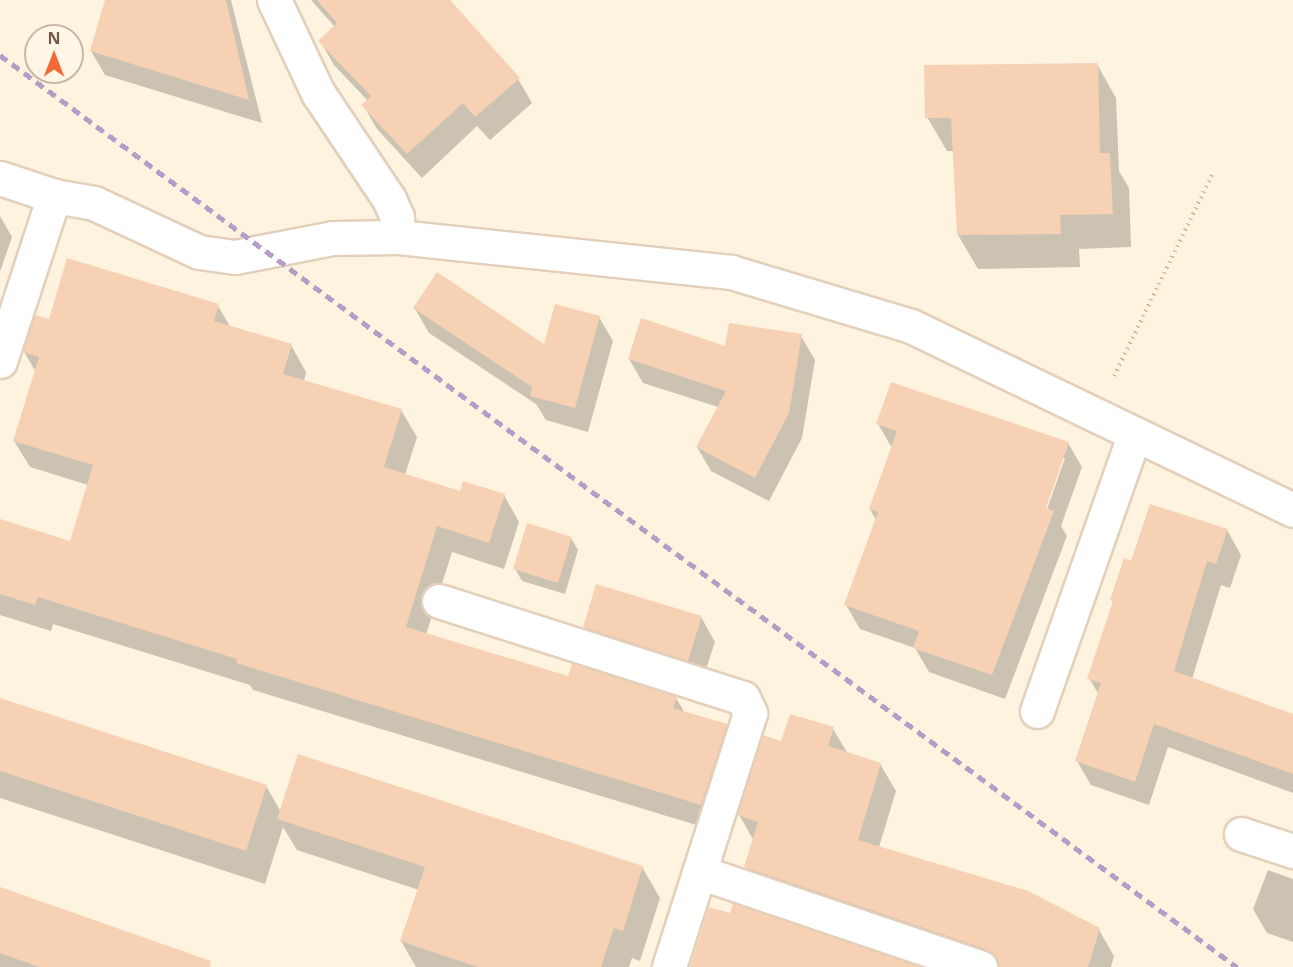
<!DOCTYPE html>
<style>
body{margin:0}
#map{position:relative;width:1293px;height:967px;overflow:hidden;background:#fef3df;font-family:"Noto Sans",sans-serif}
div>[style]{position:absolute}
.shadow>*{inset:0;background:#0003}
.building>*{inset:0;background:#f6d1b4}
.path>*{height:4px;margin-top:-2px;transform-origin:0;background:repeating-linear-gradient(90deg,#dbb497 0 1.5px,transparent 0 6px)}
.roads{filter:drop-shadow(2px 0 #e3cfba) drop-shadow(-2px 0 #e3cfba) drop-shadow(0 2px #e3cfba) drop-shadow(0 -2px #e3cfba)}
.street>*{height:33px;margin:-16.5px;padding:0 16.5px;transform-origin:16.5px;border-radius:16.5px;background:#fff}
.rail>*{height:4.5px;margin-top:-2.25px;transform-origin:0;background:repeating-linear-gradient(90deg,#b69dc8 0 9px,transparent 0 15px)}
span{translate:-50% -50%;white-space:nowrap;text-align:center;line-height:1.15;-webkit-text-stroke:4.5px #fff6e7;paint-order:stroke}
.north{position:absolute;left:24px;top:24px;width:60px;height:60px;box-sizing:border-box;background:#fff6e7;border:2px solid #c9b7a6;border-radius:50%;rotate:0deg;font-size:16px;font-weight:700;line-height:24px;text-align:center;color:#775844}
.north::after{content:'';display:block;margin:auto;width:21px;height:27px;background:#f56837;clip-path:polygon(50% 0,100% 100%,50% 72%,0 100%)}
</style>
<div id="map">
<div class="shadow">
<div style="clip-path:polygon(107px 0,231px 0,262px 123px,105px 75px,91px 51px)"></div>
<div style="clip-path:polygon(311px 0,450px 0,518px 79px,532px 103px,490px 140px,477px 126px,422px 178px,377px 129px,363px 105px,368px 101px,334px 65px,320px 41px,335px 27px)"></div>
<div style="clip-path:polygon(1097px 64px,1116px 98px,1119px 171px,1129px 188px,1131px 247px,1079px 249px,1080px 267px,978px 269px,958px 235px,954px 151px,947px 151px,927px 117px)"></div>
<div style="clip-path:polygon(0 216px,12px 237px,0 272px)"></div>
<div style="clip-path:polygon(218px 306px,231px 328px,291px 345px,306px 372px,304px 381px,401px 410px,417px 437px,405px 475px,461px 492px,504px 495px,519px 522px,504px 569px,452px 552px,426px 635px,569px 678px,676px 698px,685px 713px,726px 726px,741px 753px,716px 831px,253px 690px,250px 685px,53px 624px,51px 631px,0 615px,0 521px,71px 543px,88px 485px,30px 467px,14px 441px,36px 372px,24px 352px,50px 321px)"></div>
<div style="clip-path:polygon(415px 309px,545px 346px,599px 317px,613px 341px,588px 432px,546px 420px,536px 404px,429px 333px)"></div>
<div style="clip-path:polygon(801px 336px,815px 360px,802px 438px,769px 501px,711px 471px,697px 447px,718px 407px,643px 383px,629px 359px)"></div>
<div style="clip-path:polygon(evenodd,878px 424px,1068px 443px,1082px 467px,1061px 526px,1067px 536px,1005px 699px,929px 672px,915px 648px,860px 629px,846px 605px,876px 520px,870px 509px,892px 448px,878px 424px,1062px 458px,1065px 458px,1045px 515px,1042px 514px,1062px 458px)"></div>
<div style="clip-path:polygon(1227px 530px,1241px 555px,1230px 588px,1221px 585px,1192px 679px,1293px 716px,1293px 793px,1168px 747px,1149px 805px,1091px 785px,1077px 761px,1099px 695px,1089px 678px,1114px 604px,1112px 600px,1132px 563px)"></div>
<div style="clip-path:polygon(571px 538px,578px 550px,565px 594px,522px 581px,515px 569px)"></div>
<div style="clip-path:polygon(701px 617px,715px 642px,701px 684px,598px 651px,584px 627px)"></div>
<div style="clip-path:polygon(0 700px,266px 786px,281px 812px,642px 867px,660px 898px,640px 961px,632px 958px,629px 967px,416px 967px,401px 941px,419px 890px,297px 850px,283px 827px,265px 884px,0 798px)"></div>
<div style="clip-path:polygon(833px 729px,848px 754px,880px 764px,896px 791px,879px 847px,1099px 930px,1114px 956px,1111px 967px,977px 967px,761px 894px,746px 867px,754px 841px,739px 815px,782px 743px)"></div>
<div style="clip-path:polygon(1268px 870px,1293px 879px,1293px 942px,1267px 933px,1253px 909px)"></div>
<div style="clip-path:polygon(0 889px,205px 967px,0 967px)"></div>
</div>
<div class="building">
<div style="clip-path:polygon(105px 0,226px 0,249px 100px,90px 51px)"></div>
<div style="clip-path:polygon(317px 0,450px 0,520px 78px,475px 117px,463px 103px,407px 154px,361px 105px,371px 96px,318px 41px,337px 23px)"></div>
<div style="clip-path:polygon(1098px 63px,1100px 153px,1110px 153px,1113px 214px,1060px 215px,1061px 234px,957px 235px,951px 118px,925px 118px,924px 65px)"></div>
<div style="clip-path:polygon(67px 258px,219px 304px,214px 321px,292px 344px,283px 374px,402px 409px,384px 467px,460px 491px,463px 481px,505px 494px,489px 543px,437px 526px,406px 627px,568px 676px,572px 663px,677px 697px,673px 708px,727px 724px,701px 805px,236px 663px,237px 659px,38px 597px,35px 605px,0 594px,0 519px,70px 541px,93px 465px,13px 441px,39px 357px,23px 352px,35px 315px,49px 319px)"></div>
<div style="clip-path:polygon(437px 272px,544px 344px,555px 304px,600px 316px,575px 408px,530px 396px,532px 387px,413px 308px)"></div>
<div style="clip-path:polygon(641px 318px,725px 346px,729px 323px,802px 334px,789px 413px,755px 478px,696px 447px,726px 391px,628px 359px)"></div>
<div style="clip-path:polygon(891px 382px,1069px 442px,1046px 508px,1054px 511px,992px 675px,913px 648px,919px 631px,844px 605px,878px 512px,869px 509px,897px 431px,876px 424px)"></div>
<div style="clip-path:polygon(1150px 504px,1228px 529px,1216px 564px,1207px 561px,1174px 671px,1293px 714px,1293px 774px,1154px 724px,1135px 782px,1075px 761px,1101px 683px,1087px 679px,1113px 601px,1110px 600px,1124px 558px,1131px 561px)"></div>
<div style="clip-path:polygon(527px 523px,572px 537px,558px 583px,513px 569px)"></div>
<div style="clip-path:polygon(596px 584px,702px 616px,688px 661px,583px 627px)"></div>
<div style="clip-path:polygon(0 698px,267px 785px,246px 851px,0 771px)"></div>
<div style="clip-path:polygon(790px 714px,834px 727px,828px 746px,881px 763px,858px 840px,1028px 891px,1100px 928px,1088px 967px,998px 967px,994px 955px,986px 949px,744px 867px,758px 822px,737px 815px,763px 735px,781px 741px)"></div>
<div style="clip-path:polygon(298px 754px,643px 866px,623px 931px,614px 928px,601px 967px,478px 967px,400px 941px,425px 867px,277px 819px)"></div>
<div style="clip-path:polygon(0 887px,211px 961px,210px 967px,39px 967px,0 953px)"></div>
<div style="clip-path:polygon(733px 903px,921px 967px,690px 967px,709px 907px,730px 913px)"></div>
</div>
<div class="path">
<div style="left:1114px;top:376px;width:224px;rotate:-64deg"></div>
</div>
<div class="roads">
<div class="street">
<div style="left:274px;top:0;width:103px;rotate:64.7deg"></div>
<div style="left:318px;top:93px;width:128px;rotate:56.2deg"></div>
<div style="left:389px;top:199px;width:20px;rotate:66deg"></div>
<div style="left:397px;top:217px;width:20px;rotate:87deg"></div>
<div style="left:0;top:178px;width:57px;rotate:18.4deg"></div>
<div style="left:54px;top:196px;width:41px;rotate:9.9deg"></div>
<div style="left:94px;top:203px;width:116px;rotate:25deg"></div>
<div style="left:199px;top:252px;width:36px;rotate:8deg"></div>
<div style="left:235px;top:257px;width:100px;rotate:-11deg"></div>
<div style="left:333px;top:238px;width:65px;rotate:-0.9deg"></div>
<div style="left:398px;top:237px;width:335px;rotate:6deg"></div>
<div style="left:731px;top:272px;width:188px;rotate:16.7deg"></div>
<div style="left:911px;top:326px;width:424px;rotate:25.7deg"></div>
<div style="left:0;top:361px;width:174px;rotate:-71.9deg"></div>
<div style="left:439px;top:601px;width:319px;rotate:17.7deg"></div>
<div style="left:743px;top:698px;width:17px;rotate:65deg"></div>
<div style="left:750px;top:713px;width:267px;rotate:107.7deg"></div>
<div style="left:1037px;top:711px;width:292px;rotate:-70.6deg"></div>
<div style="left:1241px;top:834px;width:55px;rotate:18.1deg"></div>
<div style="left:699px;top:872px;width:297px;rotate:18.7deg"></div>
</div>
</div>
<div class="rail">
<div style="left:0;top:55px;width:1537px;rotate:36.4deg"></div>
</div>
<div class="north">N</div>
</div>
